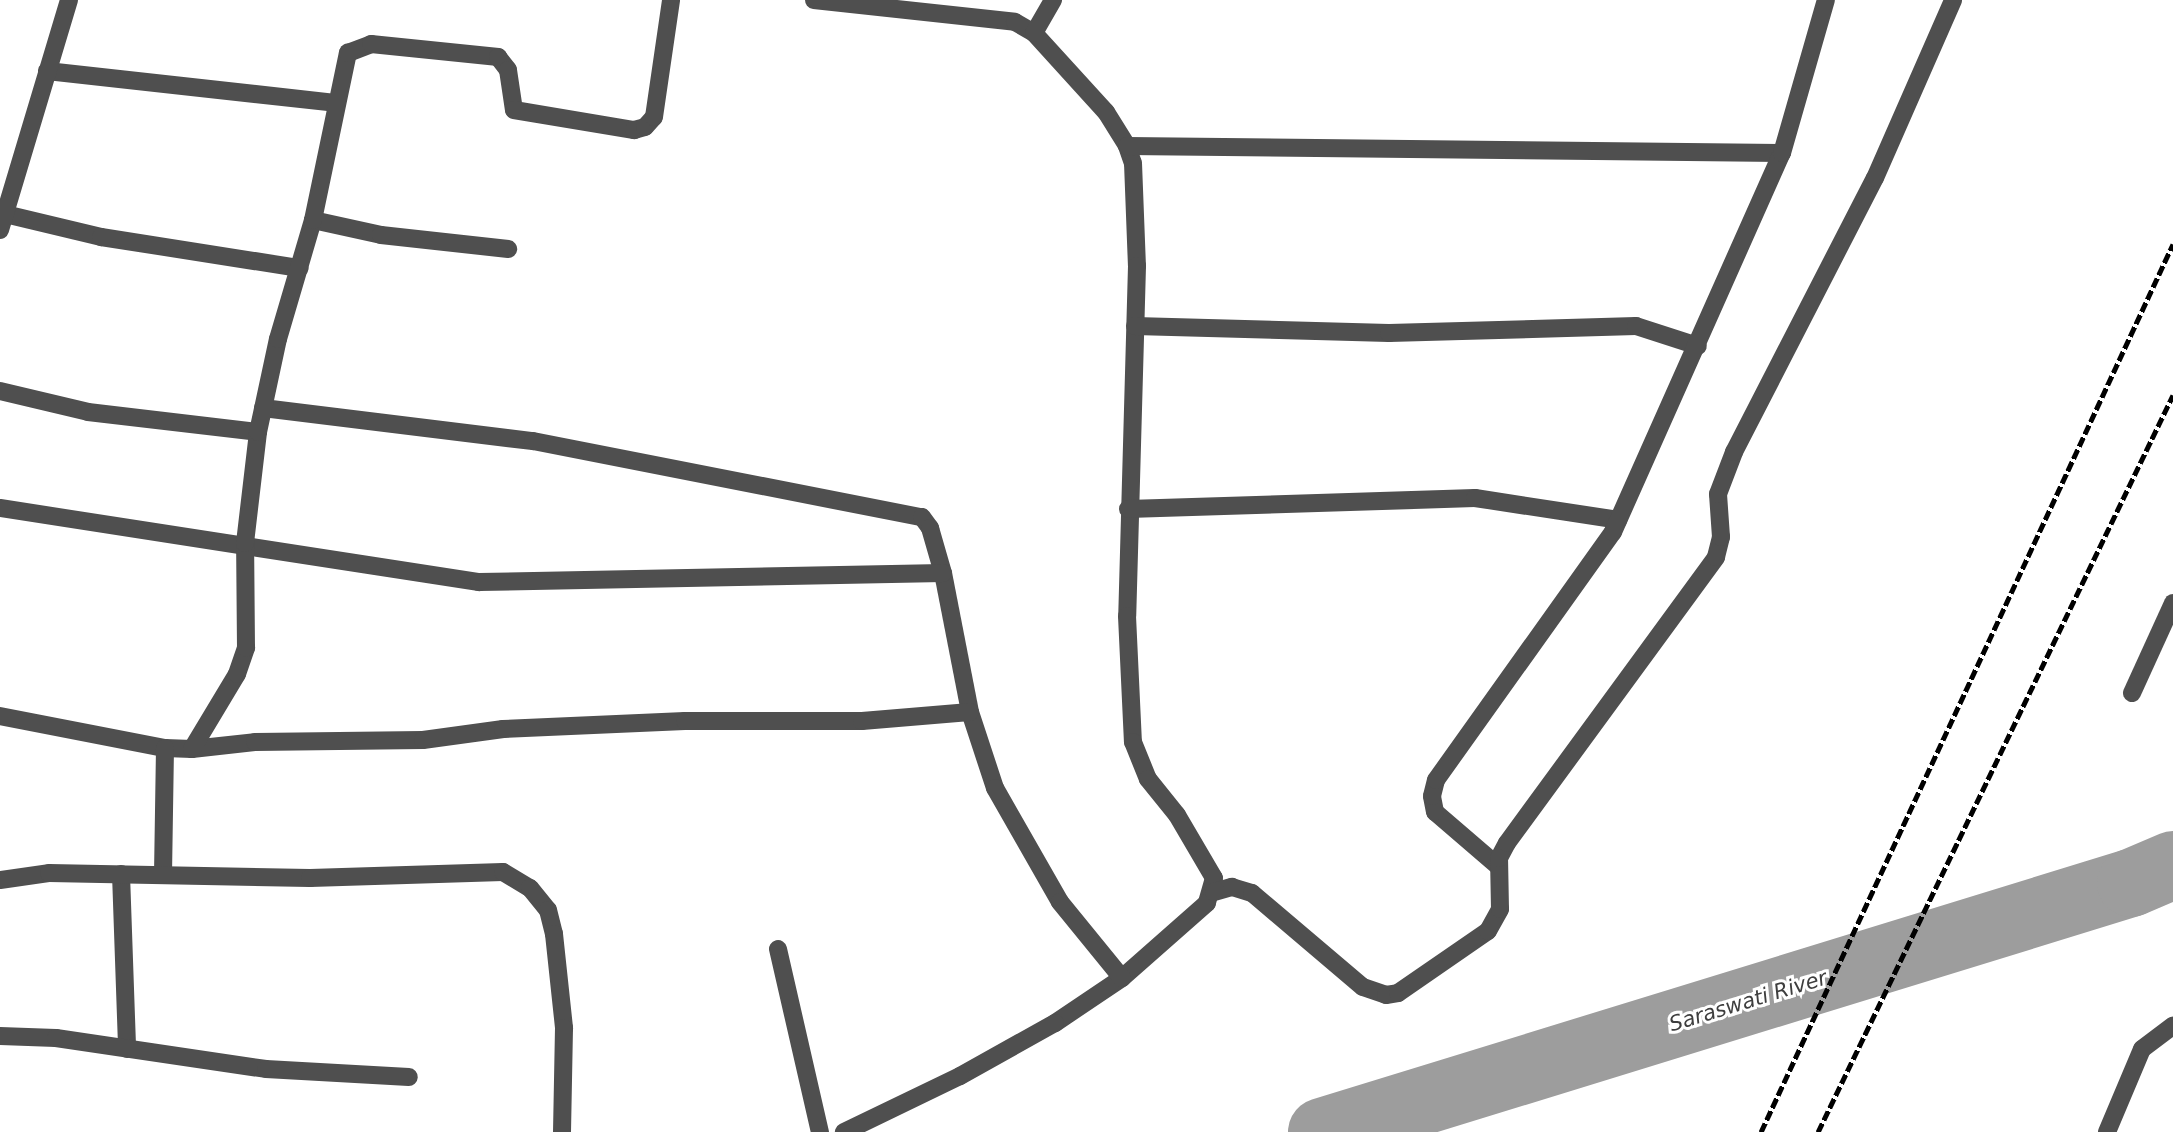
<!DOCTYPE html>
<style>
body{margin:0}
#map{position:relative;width:2173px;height:1132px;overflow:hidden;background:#fff;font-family:"DejaVu Sans",sans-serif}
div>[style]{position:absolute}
.river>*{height:68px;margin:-34px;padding:0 34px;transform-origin:34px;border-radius:34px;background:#9d9d9d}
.minor>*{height:18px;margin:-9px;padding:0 9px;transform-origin:9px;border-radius:9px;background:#4f4f4f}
.rail>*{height:5px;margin-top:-2.5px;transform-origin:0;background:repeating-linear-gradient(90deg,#000 0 10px,transparent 0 13.5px)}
span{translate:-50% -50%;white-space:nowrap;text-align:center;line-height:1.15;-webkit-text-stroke:6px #fff;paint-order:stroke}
.water-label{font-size:21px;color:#3e3e3e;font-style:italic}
</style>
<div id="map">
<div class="river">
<div style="left:1322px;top:1132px;width:846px;rotate:-17.11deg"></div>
<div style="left:2131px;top:883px;width:46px;rotate:-23.2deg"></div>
</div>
<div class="minor">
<div style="left:814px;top:0;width:202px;rotate:6.2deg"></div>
<div style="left:1015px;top:22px;width:22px;rotate:30deg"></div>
<div style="left:1034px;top:33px;width:107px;rotate:47.7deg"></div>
<div style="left:1106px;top:112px;width:40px;rotate:58deg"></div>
<div style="left:1127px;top:146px;width:18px;rotate:71deg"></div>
<div style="left:1133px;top:163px;width:103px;rotate:87.8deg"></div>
<div style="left:1137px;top:266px;width:350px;rotate:91.6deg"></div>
<div style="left:1127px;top:616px;width:126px;rotate:87.3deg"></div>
<div style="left:1133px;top:742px;width:40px;rotate:68deg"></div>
<div style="left:1148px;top:779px;width:46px;rotate:51.1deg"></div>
<div style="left:1177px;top:815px;width:73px;rotate:59.6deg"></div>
<div style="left:1214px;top:878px;width:26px;rotate:106deg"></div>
<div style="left:1207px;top:903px;width:113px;rotate:138.6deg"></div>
<div style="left:1122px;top:978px;width:81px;rotate:146.1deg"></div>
<div style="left:1055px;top:1023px;width:109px;rotate:150.8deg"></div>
<div style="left:960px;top:1076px;width:129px;rotate:154.2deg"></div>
<div style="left:1034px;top:33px;width:38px;rotate:-60deg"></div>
<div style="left:47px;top:71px;width:290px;rotate:6.3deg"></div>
<div style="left:1127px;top:146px;width:655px;rotate:0.61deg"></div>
<div style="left:5px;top:214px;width:99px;rotate:13.5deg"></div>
<div style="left:101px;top:237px;width:201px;rotate:8.9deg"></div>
<div style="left:313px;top:220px;width:70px;rotate:12.4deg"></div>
<div style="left:381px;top:235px;width:128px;rotate:6.3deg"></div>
<div style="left:0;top:230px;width:240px;rotate:-73.3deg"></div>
<div style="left:1135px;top:326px;width:254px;rotate:1.6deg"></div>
<div style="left:1389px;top:333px;width:247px;rotate:-1.6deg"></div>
<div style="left:1636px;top:326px;width:65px;rotate:17.9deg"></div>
<div style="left:0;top:391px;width:90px;rotate:13.4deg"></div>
<div style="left:88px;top:412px;width:171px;rotate:6.7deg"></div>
<div style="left:263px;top:408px;width:272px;rotate:7deg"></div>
<div style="left:533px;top:441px;width:396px;rotate:11.1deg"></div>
<div style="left:922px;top:517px;width:14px;rotate:54deg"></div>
<div style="left:930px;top:528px;width:47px;rotate:73.9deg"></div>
<div style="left:943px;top:573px;width:142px;rotate:79deg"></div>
<div style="left:970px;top:712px;width:80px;rotate:71.8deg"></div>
<div style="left:995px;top:788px;width:131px;rotate:60.3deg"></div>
<div style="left:1060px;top:902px;width:98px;rotate:50.8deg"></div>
<div style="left:0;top:508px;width:485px;rotate:8.8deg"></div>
<div style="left:479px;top:582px;width:464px;rotate:-1.1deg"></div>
<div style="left:1128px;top:509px;width:347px;rotate:-1.8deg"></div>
<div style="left:1475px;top:498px;width:145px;rotate:8.7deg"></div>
<div style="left:2132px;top:693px;width:99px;rotate:-65.5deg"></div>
<div style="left:0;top:716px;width:168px;rotate:11deg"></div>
<div style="left:165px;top:748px;width:27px;rotate:2deg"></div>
<div style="left:192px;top:749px;width:63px;rotate:-6.3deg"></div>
<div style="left:255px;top:742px;width:168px;rotate:-0.7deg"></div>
<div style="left:423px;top:740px;width:81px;rotate:-7.8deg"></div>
<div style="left:503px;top:729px;width:182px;rotate:-2.5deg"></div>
<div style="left:685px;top:721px;width:177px"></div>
<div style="left:862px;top:721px;width:108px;rotate:-4.8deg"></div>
<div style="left:192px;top:749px;width:87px;rotate:-59deg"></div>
<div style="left:237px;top:674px;width:28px;rotate:-71deg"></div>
<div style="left:246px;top:648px;width:105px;rotate:-90.5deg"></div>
<div style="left:245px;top:543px;width:112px;rotate:-83.3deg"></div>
<div style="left:258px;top:432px;width:95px;rotate:-77.9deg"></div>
<div style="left:278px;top:339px;width:124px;rotate:-73.6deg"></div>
<div style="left:313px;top:220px;width:171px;rotate:-78.2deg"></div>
<div style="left:348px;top:53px;width:25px;rotate:-21deg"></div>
<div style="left:371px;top:44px;width:128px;rotate:5.8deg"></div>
<div style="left:498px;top:57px;width:16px;rotate:52deg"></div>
<div style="left:508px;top:70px;width:40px;rotate:81.5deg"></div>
<div style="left:514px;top:110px;width:122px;rotate:9.5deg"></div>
<div style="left:634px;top:130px;width:11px;rotate:-15deg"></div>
<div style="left:645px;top:127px;width:13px;rotate:-48deg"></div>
<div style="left:654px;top:117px;width:118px;rotate:-81.7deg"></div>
<div style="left:1499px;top:867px;width:84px;rotate:-139.3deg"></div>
<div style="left:1435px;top:812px;width:16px;rotate:-101deg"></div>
<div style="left:1432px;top:796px;width:16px;rotate:-76deg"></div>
<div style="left:1436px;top:780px;width:305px;rotate:-54.5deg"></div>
<div style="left:1613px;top:532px;width:415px;rotate:-66deg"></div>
<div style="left:1782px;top:153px;width:159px;rotate:-74deg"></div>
<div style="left:121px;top:874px;width:175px;rotate:88deg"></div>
<div style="left:163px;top:875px;width:127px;rotate:-89.1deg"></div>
<div style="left:0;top:880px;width:49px;rotate:-8.1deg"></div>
<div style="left:49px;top:873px;width:261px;rotate:1.1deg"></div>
<div style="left:310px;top:878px;width:193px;rotate:-1.8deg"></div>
<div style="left:503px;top:872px;width:31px;rotate:31deg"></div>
<div style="left:530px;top:888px;width:28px;rotate:51deg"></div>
<div style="left:548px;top:910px;width:25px;rotate:76deg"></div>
<div style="left:554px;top:934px;width:95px;rotate:83.9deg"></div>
<div style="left:564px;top:1028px;width:104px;rotate:91.1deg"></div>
<div style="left:1214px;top:892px;width:19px;rotate:-16deg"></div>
<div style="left:1232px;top:887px;width:21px;rotate:17deg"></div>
<div style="left:1252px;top:893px;width:145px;rotate:40.3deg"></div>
<div style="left:1363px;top:987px;width:24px;rotate:19deg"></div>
<div style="left:1386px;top:995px;width:12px;rotate:-9deg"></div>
<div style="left:1398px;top:993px;width:109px;rotate:-34.6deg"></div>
<div style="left:1488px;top:931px;width:25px;rotate:-61deg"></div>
<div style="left:1500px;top:909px;width:51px;rotate:-91.1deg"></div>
<div style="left:1499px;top:858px;width:17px;rotate:-62deg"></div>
<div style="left:1507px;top:843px;width:354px;rotate:-53.8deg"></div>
<div style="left:1716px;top:557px;width:21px;rotate:-76deg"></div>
<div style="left:1721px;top:537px;width:43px;rotate:-94deg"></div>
<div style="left:1718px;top:494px;width:45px;rotate:-69.1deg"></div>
<div style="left:1734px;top:452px;width:308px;rotate:-62.8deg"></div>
<div style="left:1875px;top:178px;width:194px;rotate:-66.3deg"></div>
<div style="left:778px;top:949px;width:188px;rotate:77.1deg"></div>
<div style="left:0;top:1036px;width:56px;rotate:2deg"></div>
<div style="left:56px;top:1038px;width:212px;rotate:8.4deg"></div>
<div style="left:266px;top:1069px;width:143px;rotate:3.2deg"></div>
<div style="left:2107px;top:1132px;width:90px;rotate:-67.1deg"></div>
<div style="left:2142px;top:1049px;width:39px;rotate:-37deg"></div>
</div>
<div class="rail">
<div style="left:1761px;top:1132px;width:979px;rotate:-65.11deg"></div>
<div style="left:1818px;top:1132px;width:818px;rotate:-64.28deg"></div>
</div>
<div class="water-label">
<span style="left:1748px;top:1001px;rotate:-17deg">Saraswati River</span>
</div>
</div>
